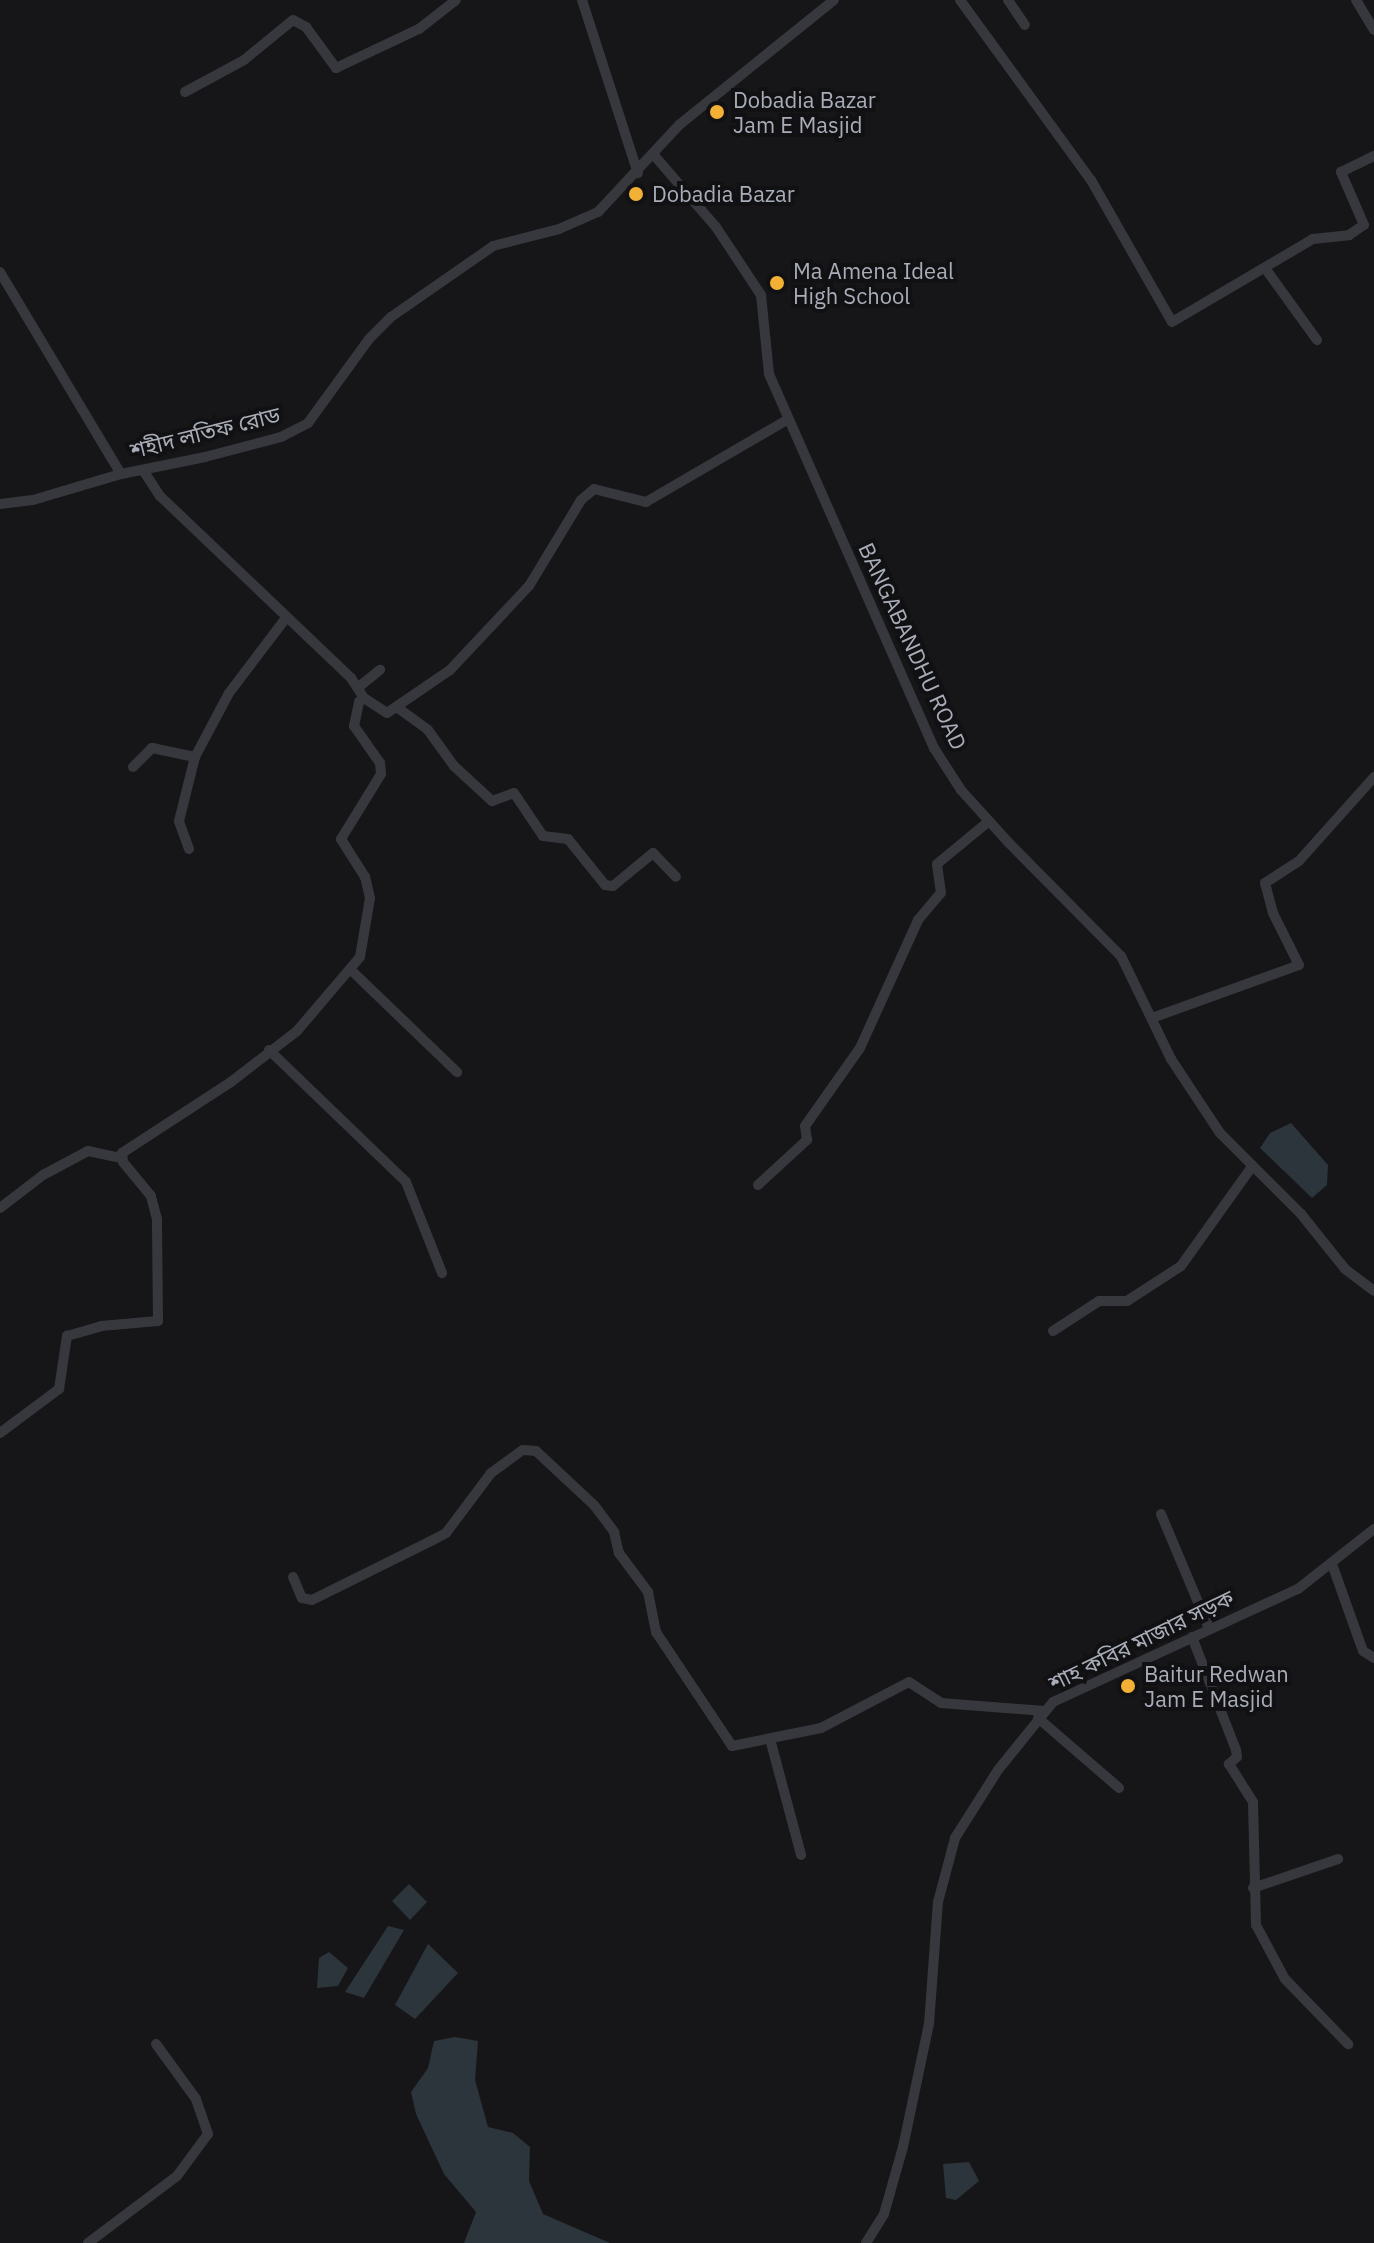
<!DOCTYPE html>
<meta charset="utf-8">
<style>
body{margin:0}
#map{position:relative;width:1374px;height:2243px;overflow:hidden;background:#161618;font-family:"IBM Plex Sans","Noto Sans Bengali",sans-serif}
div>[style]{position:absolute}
.water>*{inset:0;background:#2c353c}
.minor>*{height:10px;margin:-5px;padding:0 5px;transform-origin:5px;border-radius:5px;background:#37383d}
.dots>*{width:22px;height:22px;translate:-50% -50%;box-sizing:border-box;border:4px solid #111113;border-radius:50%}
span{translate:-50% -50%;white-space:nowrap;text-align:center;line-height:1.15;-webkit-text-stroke:8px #111113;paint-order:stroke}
.poi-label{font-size:22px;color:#a8adb8}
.left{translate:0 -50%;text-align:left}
.street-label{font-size:22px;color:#a8adb8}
</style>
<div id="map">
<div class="water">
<div style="clip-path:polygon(1291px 1123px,1328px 1165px,1327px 1185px,1312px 1198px,1260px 1148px,1270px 1133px)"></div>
<div style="clip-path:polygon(409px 1884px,427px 1902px,410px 1920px,392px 1901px)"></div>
<div style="clip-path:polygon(388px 1926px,404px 1930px,364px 1998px,345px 1992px)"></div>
<div style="clip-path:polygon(428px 1944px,458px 1973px,415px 2019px,395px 2005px)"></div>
<div style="clip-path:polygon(329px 1952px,348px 1968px,338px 1986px,317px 1988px,319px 1958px)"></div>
<div style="clip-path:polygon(455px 2037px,478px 2041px,475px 2080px,488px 2127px,513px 2133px,530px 2147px,529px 2181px,543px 2214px,610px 2243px,464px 2243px,476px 2212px,444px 2174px,416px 2114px,411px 2092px,428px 2068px,434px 2041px)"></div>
<div style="clip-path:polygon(969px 2162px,979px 2181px,956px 2200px,946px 2198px,943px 2164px)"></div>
</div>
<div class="minor">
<div style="left:582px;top:0;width:182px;rotate:72.1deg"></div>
<div style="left:960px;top:0;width:223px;rotate:54deg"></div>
<div style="left:1091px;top:180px;width:163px;rotate:60.3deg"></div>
<div style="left:1172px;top:322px;width:164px;rotate:-30.5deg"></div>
<div style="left:1313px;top:239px;width:36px;rotate:-6deg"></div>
<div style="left:1349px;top:235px;width:18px;rotate:-34deg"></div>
<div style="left:1364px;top:225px;width:58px;rotate:-113.5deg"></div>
<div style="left:1341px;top:172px;width:37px;rotate:-26deg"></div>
<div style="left:1008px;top:0;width:30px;rotate:56deg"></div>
<div style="left:1356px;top:0;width:35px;rotate:59deg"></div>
<div style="left:185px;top:92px;width:67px;rotate:-28.5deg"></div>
<div style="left:244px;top:60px;width:63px;rotate:-39.2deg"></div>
<div style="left:293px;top:20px;width:15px;rotate:28deg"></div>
<div style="left:306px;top:27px;width:51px;rotate:53.8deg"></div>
<div style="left:336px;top:68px;width:92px;rotate:-25.2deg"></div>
<div style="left:419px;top:29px;width:47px;rotate:-38.1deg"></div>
<div style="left:653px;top:154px;width:96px;rotate:49.2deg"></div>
<div style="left:716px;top:227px;width:82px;rotate:56.5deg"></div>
<div style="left:761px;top:295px;width:79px;rotate:84.2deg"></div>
<div style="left:769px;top:374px;width:409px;rotate:66.2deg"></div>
<div style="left:934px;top:748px;width:50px;rotate:57.3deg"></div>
<div style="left:961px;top:790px;width:70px;rotate:47.9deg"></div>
<div style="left:1008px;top:842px;width:161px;rotate:45.3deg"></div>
<div style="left:1121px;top:956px;width:114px;rotate:64.1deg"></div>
<div style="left:1171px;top:1059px;width:89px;rotate:56.5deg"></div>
<div style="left:1220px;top:1133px;width:115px;rotate:45deg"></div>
<div style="left:1301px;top:1214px;width:70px;rotate:51.3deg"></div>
<div style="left:1345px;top:1269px;width:36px;rotate:37deg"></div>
<div style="left:1265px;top:268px;width:89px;rotate:54.2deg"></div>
<div style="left:0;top:272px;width:235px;rotate:59.1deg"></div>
<div style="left:143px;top:470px;width:31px;rotate:57deg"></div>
<div style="left:160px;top:496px;width:264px;rotate:43.6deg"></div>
<div style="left:351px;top:678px;width:24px;rotate:57deg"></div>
<div style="left:0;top:504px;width:33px;rotate:-7deg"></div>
<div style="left:33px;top:500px;width:92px;rotate:-16.5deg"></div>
<div style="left:121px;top:474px;width:86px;rotate:-11.4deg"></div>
<div style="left:205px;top:457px;width:79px;rotate:-14.7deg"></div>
<div style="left:281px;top:437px;width:30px;rotate:-27deg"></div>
<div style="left:308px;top:423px;width:104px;rotate:-54deg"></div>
<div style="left:369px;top:339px;width:31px;rotate:-45deg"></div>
<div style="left:391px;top:317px;width:124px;rotate:-34.8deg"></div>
<div style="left:493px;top:246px;width:68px;rotate:-14.4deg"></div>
<div style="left:559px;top:229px;width:43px;rotate:-23.6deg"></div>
<div style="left:598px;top:212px;width:119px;rotate:-47deg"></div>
<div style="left:679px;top:125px;width:199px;rotate:-38.9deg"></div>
<div style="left:360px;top:686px;width:26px;rotate:-39deg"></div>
<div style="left:398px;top:708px;width:37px;rotate:36deg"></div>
<div style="left:428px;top:730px;width:44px;rotate:54.2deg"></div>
<div style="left:454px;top:766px;width:52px;rotate:42.6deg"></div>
<div style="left:492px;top:801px;width:23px;rotate:-20deg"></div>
<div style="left:514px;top:793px;width:52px;rotate:56deg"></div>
<div style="left:543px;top:836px;width:25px;rotate:7deg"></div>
<div style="left:568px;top:839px;width:59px;rotate:51.2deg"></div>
<div style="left:605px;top:885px;width:8px;rotate:7deg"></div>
<div style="left:613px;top:886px;width:52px;rotate:-39.5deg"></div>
<div style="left:653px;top:853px;width:33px;rotate:46deg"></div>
<div style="left:133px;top:767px;width:27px;rotate:-45deg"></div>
<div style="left:152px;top:748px;width:44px;rotate:11.8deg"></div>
<div style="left:195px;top:757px;width:72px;rotate:-62deg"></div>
<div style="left:229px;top:693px;width:94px;rotate:-52.8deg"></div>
<div style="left:189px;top:849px;width:30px;rotate:-110deg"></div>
<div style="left:179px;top:821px;width:66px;rotate:-76deg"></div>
<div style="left:352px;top:971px;width:146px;rotate:43.9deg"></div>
<div style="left:1152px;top:1018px;width:156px;rotate:-19.8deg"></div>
<div style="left:1299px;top:965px;width:58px;rotate:-116.6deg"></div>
<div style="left:1273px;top:913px;width:31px;rotate:-105deg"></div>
<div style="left:1265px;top:883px;width:40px;rotate:-32.9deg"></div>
<div style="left:1299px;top:861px;width:113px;rotate:-48.2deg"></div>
<div style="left:269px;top:1050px;width:190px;rotate:43.9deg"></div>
<div style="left:406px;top:1182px;width:98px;rotate:68.4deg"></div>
<div style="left:758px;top:1185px;width:67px;rotate:-42.6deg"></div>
<div style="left:807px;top:1140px;width:14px;rotate:-98deg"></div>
<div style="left:805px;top:1126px;width:95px;rotate:-54.8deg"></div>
<div style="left:860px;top:1048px;width:141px;rotate:-65.6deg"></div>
<div style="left:918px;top:920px;width:35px;rotate:-50deg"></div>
<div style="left:941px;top:893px;width:29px;rotate:-98deg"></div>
<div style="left:937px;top:864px;width:67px;rotate:-39.6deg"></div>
<div style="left:0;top:1208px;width:54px;rotate:-37.5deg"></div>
<div style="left:43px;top:1175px;width:51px;rotate:-28.1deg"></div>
<div style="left:88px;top:1151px;width:33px;rotate:12deg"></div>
<div style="left:1053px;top:1331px;width:55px;rotate:-33.1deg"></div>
<div style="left:1099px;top:1301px;width:28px"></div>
<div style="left:1127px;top:1301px;width:64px;rotate:-32.9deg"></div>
<div style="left:1181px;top:1266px;width:120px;rotate:-54.5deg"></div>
<div style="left:0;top:1433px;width:74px;rotate:-36.7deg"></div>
<div style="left:59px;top:1389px;width:54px;rotate:-81.4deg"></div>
<div style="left:67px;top:1336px;width:35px;rotate:-16deg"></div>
<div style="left:101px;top:1326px;width:57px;rotate:-5deg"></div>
<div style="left:158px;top:1321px;width:102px;rotate:-90.6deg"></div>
<div style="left:157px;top:1219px;width:24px;rotate:-105deg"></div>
<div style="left:151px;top:1196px;width:44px;rotate:-129.5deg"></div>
<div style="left:123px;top:1162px;width:9px;rotate:-96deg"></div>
<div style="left:122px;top:1153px;width:130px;rotate:-33.1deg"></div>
<div style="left:231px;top:1082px;width:83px;rotate:-37.7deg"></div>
<div style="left:297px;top:1031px;width:97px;rotate:-49.6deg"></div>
<div style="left:360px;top:957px;width:60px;rotate:-80.4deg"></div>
<div style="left:370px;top:898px;width:22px;rotate:-103deg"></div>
<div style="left:365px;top:877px;width:45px;rotate:-122.3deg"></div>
<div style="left:341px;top:839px;width:76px;rotate:-58.4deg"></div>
<div style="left:381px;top:774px;width:11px;rotate:-95deg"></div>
<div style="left:380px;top:763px;width:45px;rotate:-125.1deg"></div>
<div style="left:354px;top:726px;width:25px;rotate:-78deg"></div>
<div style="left:359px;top:702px;width:6px;rotate:-39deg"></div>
<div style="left:364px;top:698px;width:27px;rotate:33deg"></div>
<div style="left:387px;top:713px;width:76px;rotate:-34.3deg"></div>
<div style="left:450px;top:670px;width:115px;rotate:-46.8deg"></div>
<div style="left:529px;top:586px;width:100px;rotate:-58.8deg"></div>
<div style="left:581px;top:500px;width:17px;rotate:-40deg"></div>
<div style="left:594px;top:489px;width:54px;rotate:14deg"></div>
<div style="left:646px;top:502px;width:163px;rotate:-30.2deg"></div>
<div style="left:1161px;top:1514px;width:124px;rotate:67.2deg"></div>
<div style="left:1332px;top:1564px;width:92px;rotate:70.4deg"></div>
<div style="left:1363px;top:1651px;width:13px;rotate:32deg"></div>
<div style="left:293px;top:1577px;width:23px;rotate:67deg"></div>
<div style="left:302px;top:1598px;width:10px;rotate:11deg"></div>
<div style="left:312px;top:1600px;width:135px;rotate:-26.4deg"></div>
<div style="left:433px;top:1540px;width:15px;rotate:-28deg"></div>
<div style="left:446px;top:1533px;width:75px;rotate:-53.1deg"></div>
<div style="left:491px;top:1473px;width:39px;rotate:-36deg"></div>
<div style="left:523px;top:1450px;width:13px;rotate:4deg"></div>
<div style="left:536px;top:1451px;width:79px;rotate:43deg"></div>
<div style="left:594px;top:1505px;width:34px;rotate:53deg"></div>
<div style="left:614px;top:1532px;width:22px;rotate:77deg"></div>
<div style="left:619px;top:1553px;width:49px;rotate:53.4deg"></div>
<div style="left:648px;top:1592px;width:41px;rotate:78.7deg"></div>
<div style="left:656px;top:1632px;width:137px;rotate:56.3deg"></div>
<div style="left:732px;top:1746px;width:91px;rotate:-11.4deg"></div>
<div style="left:821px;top:1728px;width:99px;rotate:-27.6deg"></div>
<div style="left:909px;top:1682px;width:38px;rotate:33deg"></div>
<div style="left:941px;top:1703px;width:104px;rotate:4.4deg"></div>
<div style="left:1192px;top:1637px;width:121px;rotate:68.7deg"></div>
<div style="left:1236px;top:1750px;width:7px;rotate:82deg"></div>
<div style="left:1237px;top:1757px;width:11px;rotate:139deg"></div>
<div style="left:1229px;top:1764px;width:45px;rotate:57.7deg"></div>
<div style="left:1253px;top:1802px;width:123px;rotate:88.6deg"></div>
<div style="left:1256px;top:1925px;width:61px;rotate:61.8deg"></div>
<div style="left:1285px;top:1979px;width:91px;rotate:45.9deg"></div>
<div style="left:1038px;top:1718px;width:107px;rotate:40.8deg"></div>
<div style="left:770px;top:1739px;width:120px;rotate:75deg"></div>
<div style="left:1253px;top:1888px;width:90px;rotate:-18.8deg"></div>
<div style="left:88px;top:2243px;width:111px;rotate:-37deg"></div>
<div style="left:177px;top:2176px;width:52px;rotate:-53.6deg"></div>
<div style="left:208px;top:2134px;width:37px;rotate:-109deg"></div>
<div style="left:196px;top:2099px;width:68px;rotate:-126deg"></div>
<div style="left:866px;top:2243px;width:34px;rotate:-58deg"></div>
<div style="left:884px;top:2214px;width:70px;rotate:-74.2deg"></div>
<div style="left:903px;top:2147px;width:126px;rotate:-78.1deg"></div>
<div style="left:929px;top:2024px;width:122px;rotate:-85.8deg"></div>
<div style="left:938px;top:1902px;width:66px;rotate:-75.1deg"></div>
<div style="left:955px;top:1838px;width:80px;rotate:-57.7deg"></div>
<div style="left:998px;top:1770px;width:87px;rotate:-51deg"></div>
<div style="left:1053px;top:1702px;width:270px;rotate:-24.8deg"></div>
<div style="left:1298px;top:1589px;width:97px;rotate:-38.3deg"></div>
</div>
<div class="dots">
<div style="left:717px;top:112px;background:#f2b134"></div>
<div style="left:636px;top:194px;background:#f2b134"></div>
<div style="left:777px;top:283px;background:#f2b134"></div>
<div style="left:1128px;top:1686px;background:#f2b134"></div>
</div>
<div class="poi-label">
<span class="left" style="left:733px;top:112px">Dobadia Bazar<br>Jam E Masjid</span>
<span class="left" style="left:652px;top:194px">Dobadia Bazar</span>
<span class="left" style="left:793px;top:283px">Ma Amena Ideal<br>High School</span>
<span class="left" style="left:1144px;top:1686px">Baitur Redwan<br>Jam E Masjid</span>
</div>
<div class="street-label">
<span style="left:205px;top:432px;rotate:-14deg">শহীদ লতিফ রোড</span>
<span style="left:913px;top:646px;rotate:65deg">BANGABANDHU ROAD</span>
<span style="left:1141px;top:1640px;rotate:-26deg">শাহ কবির মাজার সড়ক</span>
</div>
</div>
